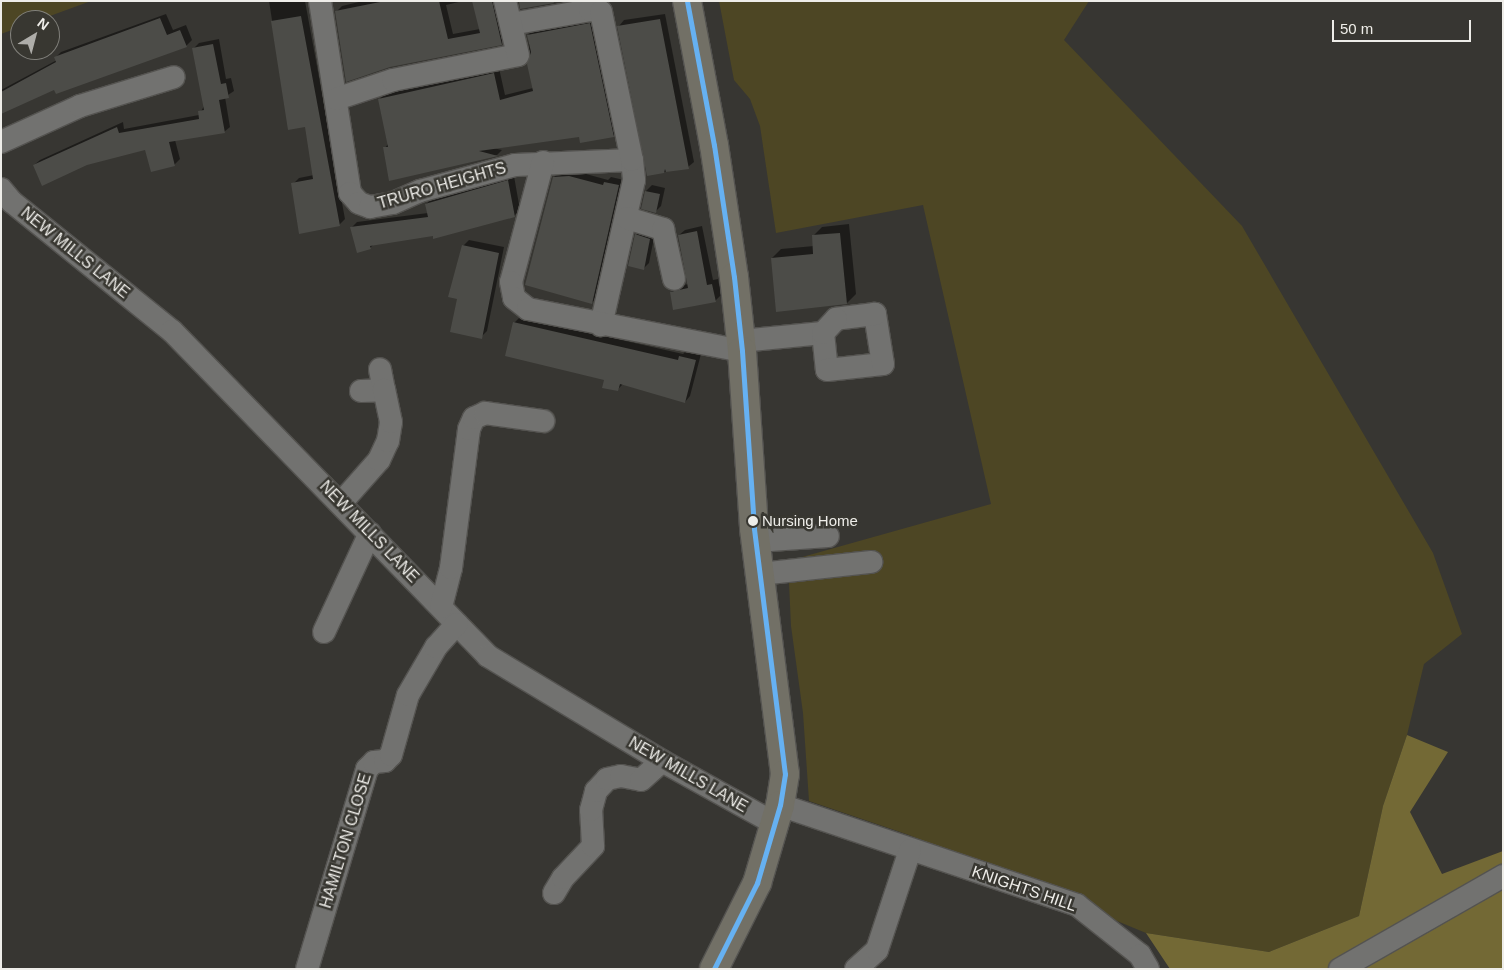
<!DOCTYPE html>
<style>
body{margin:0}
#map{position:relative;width:1504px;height:970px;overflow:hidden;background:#373632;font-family:Arial,sans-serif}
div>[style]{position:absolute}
.green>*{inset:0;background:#4d4624}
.forest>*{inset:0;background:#736935}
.shadow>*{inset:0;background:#0007}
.building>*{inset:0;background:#4c4c48}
.roads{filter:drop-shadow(1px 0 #545350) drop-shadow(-1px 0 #545350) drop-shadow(0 1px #545350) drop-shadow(0 -1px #545350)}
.minor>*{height:22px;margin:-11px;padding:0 11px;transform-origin:11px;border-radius:11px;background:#727270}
.major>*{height:28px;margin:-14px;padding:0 14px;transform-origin:14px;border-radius:14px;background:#727066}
.bus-1>*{height:5px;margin:-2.5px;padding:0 2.5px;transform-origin:2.5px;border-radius:2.5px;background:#66b1f2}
.dots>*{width:14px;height:14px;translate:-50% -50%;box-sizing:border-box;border:2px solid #383731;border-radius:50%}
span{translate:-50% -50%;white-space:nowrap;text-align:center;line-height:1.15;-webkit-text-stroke:5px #383731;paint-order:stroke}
.bus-label{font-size:15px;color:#eeede9}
.left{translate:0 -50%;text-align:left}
.street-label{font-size:16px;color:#eeede9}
.frame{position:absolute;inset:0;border:2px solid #eeede9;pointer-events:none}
.north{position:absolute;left:10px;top:10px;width:50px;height:50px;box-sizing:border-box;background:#383731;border:1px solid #81807b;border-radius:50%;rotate:37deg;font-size:14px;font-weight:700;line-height:20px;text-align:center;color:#eeede9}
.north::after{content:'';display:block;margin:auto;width:18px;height:22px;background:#aeada9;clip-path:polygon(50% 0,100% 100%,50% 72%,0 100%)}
.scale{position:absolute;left:1332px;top:20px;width:139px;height:22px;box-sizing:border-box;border:2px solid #eeede9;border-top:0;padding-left:6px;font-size:15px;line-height:18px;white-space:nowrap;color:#eeede9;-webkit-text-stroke:4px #383731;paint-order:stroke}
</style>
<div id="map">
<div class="green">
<div style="clip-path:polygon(1px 1px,91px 1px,39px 20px,20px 20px,20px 27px,1px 34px)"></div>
<div style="clip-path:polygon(719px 1px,1089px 1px,1064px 40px,1242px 226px,1433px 553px,1462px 634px,1424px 664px,1407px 735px,1383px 806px,1359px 916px,1269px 952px,1146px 933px,909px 835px,809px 801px,803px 713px,791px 626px,788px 561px,991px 504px,923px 205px,776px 233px,760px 126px,750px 99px,734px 80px)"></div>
</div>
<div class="forest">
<div style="clip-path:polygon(1407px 735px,1448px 752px,1410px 812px,1442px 874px,1503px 851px,1503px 969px,1170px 969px,1146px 933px,1269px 952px,1359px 916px,1383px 806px)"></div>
</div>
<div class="shadow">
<div style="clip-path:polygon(269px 1px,305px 1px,345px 219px,339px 225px,293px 184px,299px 178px,314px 175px,306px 126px,289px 129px)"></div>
<div style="clip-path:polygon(463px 1px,446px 5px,453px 34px,480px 29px,473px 1px,498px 1px,507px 38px,501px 44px,390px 66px,336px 12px,342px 6px,363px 1px)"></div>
<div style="clip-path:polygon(166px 14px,173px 30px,186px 25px,192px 40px,186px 46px,54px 88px,1px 112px,1px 90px,57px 60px,56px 57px,61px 52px)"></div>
<div style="clip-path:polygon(665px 14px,694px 162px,688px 167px,664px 172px,619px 26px,624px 20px)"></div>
<div style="clip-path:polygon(595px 18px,619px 130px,613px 136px,580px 136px,493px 148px,502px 150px,497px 155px,390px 180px,385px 148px,388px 144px,380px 99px,385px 93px,499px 68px,505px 95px,533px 88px,528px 35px,534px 29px)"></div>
<div style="clip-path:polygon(219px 39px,226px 79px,231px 78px,234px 91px,225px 97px,230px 127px,224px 132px,175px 140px,180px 159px,174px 165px,146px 148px,34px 165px,40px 160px,123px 122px,124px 129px,199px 115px,204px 106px,194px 48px,199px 43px)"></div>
<div style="clip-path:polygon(560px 171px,575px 171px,608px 180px,611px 177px,624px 180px,598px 297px,592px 302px,554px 177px)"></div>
<div style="clip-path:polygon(514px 176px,520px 210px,514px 216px,374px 244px,370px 248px,351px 228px,357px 222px,428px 213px,426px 204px,432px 199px)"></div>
<div style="clip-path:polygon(652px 185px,665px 188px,661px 206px,655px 212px,642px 208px,646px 191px)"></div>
<div style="clip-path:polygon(849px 224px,856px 294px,847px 303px,772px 258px,781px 249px,814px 246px,813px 236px,822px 227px)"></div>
<div style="clip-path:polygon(702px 226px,713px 280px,718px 279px,721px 295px,715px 301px,671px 292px,677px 286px,689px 284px,679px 235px,685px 230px)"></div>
<div style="clip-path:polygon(642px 229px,655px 233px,649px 263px,643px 269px,636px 235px)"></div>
<div style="clip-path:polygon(469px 240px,504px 247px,487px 331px,481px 337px,458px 298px,463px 246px)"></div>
<div style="clip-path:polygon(520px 317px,683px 354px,686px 351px,701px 354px,690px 396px,685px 402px,623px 384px,617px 390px,605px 379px,514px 323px)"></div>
</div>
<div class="building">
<div style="clip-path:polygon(385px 1px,439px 1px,448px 39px,480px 33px,472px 1px,492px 1px,502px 45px,390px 67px,346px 82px,335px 11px)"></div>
<div style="clip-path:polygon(519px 1px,553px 1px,554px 3px,520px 9px)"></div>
<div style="clip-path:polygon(301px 16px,340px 226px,299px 234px,291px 183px,313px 179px,305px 127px,288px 130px,271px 21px)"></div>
<div style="clip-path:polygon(160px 18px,167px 35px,180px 30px,187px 47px,56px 94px,54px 90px,1px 114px,1px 92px,56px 62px,54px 57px)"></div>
<div style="clip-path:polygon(660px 19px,689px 169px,666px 172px,665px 169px,664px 173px,647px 176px,617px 26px)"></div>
<div style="clip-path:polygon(590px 23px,614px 137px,580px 143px,579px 137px,479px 151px,498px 156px,389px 181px,383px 147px,388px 147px,378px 99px,494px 73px,500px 100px,533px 91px,527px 64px,531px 52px,527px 35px)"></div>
<div style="clip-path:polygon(213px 44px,221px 84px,226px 83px,229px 98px,219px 100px,225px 133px,169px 142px,175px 166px,151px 172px,145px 150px,87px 165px,42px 186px,33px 165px,117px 127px,119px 133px,199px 119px,198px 111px,204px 110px,192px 48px)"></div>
<div style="clip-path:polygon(569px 176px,603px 185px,604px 182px,619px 185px,592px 304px,525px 285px,553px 177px)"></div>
<div style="clip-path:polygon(508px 180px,515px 217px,433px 239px,433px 236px,370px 246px,371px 249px,357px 253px,350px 227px,428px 217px,425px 204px)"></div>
<div style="clip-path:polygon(645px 191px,660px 194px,656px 213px,641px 209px)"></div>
<div style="clip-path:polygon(697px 231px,707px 285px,712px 284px,716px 302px,673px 310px,670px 292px,688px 288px,678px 235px)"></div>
<div style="clip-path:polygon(840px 233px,847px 304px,776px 312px,771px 258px,813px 254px,812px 235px)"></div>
<div style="clip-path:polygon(635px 234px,650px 239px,644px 270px,628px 266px)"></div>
<div style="clip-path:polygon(462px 245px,499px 253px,482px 339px,450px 332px,457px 299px,448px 297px)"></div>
<div style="clip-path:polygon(513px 322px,678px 360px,679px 356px,696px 360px,685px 403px,620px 384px,618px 391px,602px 388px,604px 380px,505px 356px)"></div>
</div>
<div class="roads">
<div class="minor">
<div style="left:320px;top:1px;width:194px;rotate:81.1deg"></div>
<div style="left:350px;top:193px;width:13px;rotate:48deg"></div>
<div style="left:359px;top:203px;width:12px;rotate:20deg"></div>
<div style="left:370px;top:207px;width:23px;rotate:-10deg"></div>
<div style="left:393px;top:203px;width:30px;rotate:-24deg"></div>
<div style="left:420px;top:191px;width:98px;rotate:-15.3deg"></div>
<div style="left:515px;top:165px;width:117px;rotate:-2.4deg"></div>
<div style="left:632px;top:160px;width:20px;rotate:84deg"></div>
<div style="left:634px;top:180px;width:149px;rotate:102.8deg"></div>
<div style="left:511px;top:24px;width:80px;rotate:-10deg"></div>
<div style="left:590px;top:10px;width:11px;rotate:10deg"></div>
<div style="left:601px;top:12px;width:151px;rotate:78.2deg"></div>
<div style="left:336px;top:99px;width:60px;rotate:-18.4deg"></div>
<div style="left:393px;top:80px;width:127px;rotate:-11.3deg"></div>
<div style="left:518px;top:55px;width:56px;rotate:-103.5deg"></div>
<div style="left:1px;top:142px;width:87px;rotate:-24.5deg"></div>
<div style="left:80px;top:106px;width:98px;rotate:-17.1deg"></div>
<div style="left:543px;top:162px;width:124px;rotate:104.9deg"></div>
<div style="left:511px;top:282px;width:16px;rotate:79deg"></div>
<div style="left:514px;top:298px;width:18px;rotate:38deg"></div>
<div style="left:528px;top:309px;width:218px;rotate:11.1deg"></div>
<div style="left:1px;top:189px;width:17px;rotate:50deg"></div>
<div style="left:12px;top:202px;width:206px;rotate:38.9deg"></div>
<div style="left:172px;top:331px;width:453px;rotate:45.8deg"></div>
<div style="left:488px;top:656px;width:203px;rotate:31.1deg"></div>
<div style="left:662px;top:761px;width:128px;rotate:29deg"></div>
<div style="left:627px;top:218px;width:38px;rotate:17deg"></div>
<div style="left:663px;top:229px;width:51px;rotate:77.6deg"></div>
<div style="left:741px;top:341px;width:82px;rotate:-5.6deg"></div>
<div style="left:823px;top:333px;width:37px;rotate:84deg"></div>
<div style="left:827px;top:370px;width:56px;rotate:-6.1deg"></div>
<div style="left:883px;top:364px;width:51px;rotate:-99.1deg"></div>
<div style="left:875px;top:314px;width:39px;rotate:173deg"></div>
<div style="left:836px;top:319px;width:19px;rotate:133deg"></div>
<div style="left:361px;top:391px;width:23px;rotate:-2deg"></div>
<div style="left:384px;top:390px;width:21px;rotate:-101deg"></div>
<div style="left:341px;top:503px;width:57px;rotate:-48.5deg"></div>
<div style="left:379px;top:460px;width:21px;rotate:-65deg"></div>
<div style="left:388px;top:441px;width:19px;rotate:-81deg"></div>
<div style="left:391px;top:422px;width:33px;rotate:-102deg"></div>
<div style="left:756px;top:541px;width:72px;rotate:-4deg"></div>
<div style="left:760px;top:574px;width:112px;rotate:-6.2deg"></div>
<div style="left:441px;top:607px;width:40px;rotate:-75.6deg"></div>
<div style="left:451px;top:568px;width:140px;rotate:-82.6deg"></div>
<div style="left:469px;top:429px;width:12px;rotate:-66deg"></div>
<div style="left:474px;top:418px;width:12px;rotate:-24deg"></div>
<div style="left:485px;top:413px;width:59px;rotate:7.9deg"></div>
<div style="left:324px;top:632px;width:109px;rotate:-65.1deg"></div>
<div style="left:780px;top:805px;width:313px;rotate:18.6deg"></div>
<div style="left:1077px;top:905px;width:80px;rotate:38.4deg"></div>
<div style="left:1140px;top:955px;width:16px;rotate:60deg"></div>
<div style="left:554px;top:893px;width:17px;rotate:-59deg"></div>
<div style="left:563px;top:878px;width:44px;rotate:-46.8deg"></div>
<div style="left:593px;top:846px;width:36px;rotate:-93deg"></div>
<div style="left:591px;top:810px;width:20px;rotate:-75deg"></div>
<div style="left:596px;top:791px;width:16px;rotate:-47deg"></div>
<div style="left:607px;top:779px;width:14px;rotate:-12deg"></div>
<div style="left:621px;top:776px;width:20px;rotate:11deg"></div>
<div style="left:641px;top:780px;width:28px;rotate:-42deg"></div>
<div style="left:307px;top:969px;width:209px;rotate:-73.3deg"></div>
<div style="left:367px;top:769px;width:10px;rotate:-45deg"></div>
<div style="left:374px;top:762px;width:11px;rotate:-5deg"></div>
<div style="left:385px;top:761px;width:8px;rotate:-45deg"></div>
<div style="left:391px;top:755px;width:62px;rotate:-74.2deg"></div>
<div style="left:408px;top:695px;width:56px;rotate:-59.7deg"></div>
<div style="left:436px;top:647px;width:31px;rotate:-48deg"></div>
<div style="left:856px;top:969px;width:28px;rotate:-42deg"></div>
<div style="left:877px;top:950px;width:105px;rotate:-71.7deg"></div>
<div style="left:1340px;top:969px;width:188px;rotate:-29.7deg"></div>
</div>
<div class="major">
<div style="left:687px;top:1px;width:147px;rotate:79.4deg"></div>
<div style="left:714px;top:145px;width:134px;rotate:81.4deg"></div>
<div style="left:734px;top:277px;width:74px;rotate:83.8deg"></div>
<div style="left:742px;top:351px;width:178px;rotate:86.1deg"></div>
<div style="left:754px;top:529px;width:247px;rotate:82.8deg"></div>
<div style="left:785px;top:774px;width:31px;rotate:99deg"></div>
<div style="left:780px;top:805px;width:81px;rotate:106.4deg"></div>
<div style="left:757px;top:883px;width:96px;rotate:116.6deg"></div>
</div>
</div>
<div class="bus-1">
<div style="left:687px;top:1px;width:147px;rotate:79.4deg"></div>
<div style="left:714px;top:145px;width:134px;rotate:81.4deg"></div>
<div style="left:734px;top:277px;width:74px;rotate:83.8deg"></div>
<div style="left:742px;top:351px;width:178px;rotate:86.1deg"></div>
<div style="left:754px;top:529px;width:247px;rotate:82.8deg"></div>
<div style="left:785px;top:774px;width:31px;rotate:99deg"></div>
<div style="left:780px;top:805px;width:81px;rotate:106.4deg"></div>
<div style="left:757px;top:883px;width:96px;rotate:116.6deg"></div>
</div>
<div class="dots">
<div style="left:753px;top:521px;background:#eeede9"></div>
</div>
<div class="bus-label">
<span class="left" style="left:762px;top:521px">Nursing Home</span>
</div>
<div class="street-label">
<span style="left:442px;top:186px;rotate:-16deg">TRURO HEIGHTS</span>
<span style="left:75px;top:253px;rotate:39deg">NEW MILLS LANE</span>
<span style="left:369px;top:532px;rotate:46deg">NEW MILLS LANE</span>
<span style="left:688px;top:775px;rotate:30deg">NEW MILLS LANE</span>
<span style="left:346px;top:841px;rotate:-73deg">HAMILTON CLOSE</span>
<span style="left:1024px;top:889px;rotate:19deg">KNIGHTS HILL</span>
</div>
<div class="frame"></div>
<div class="north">N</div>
<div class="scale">50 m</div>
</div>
